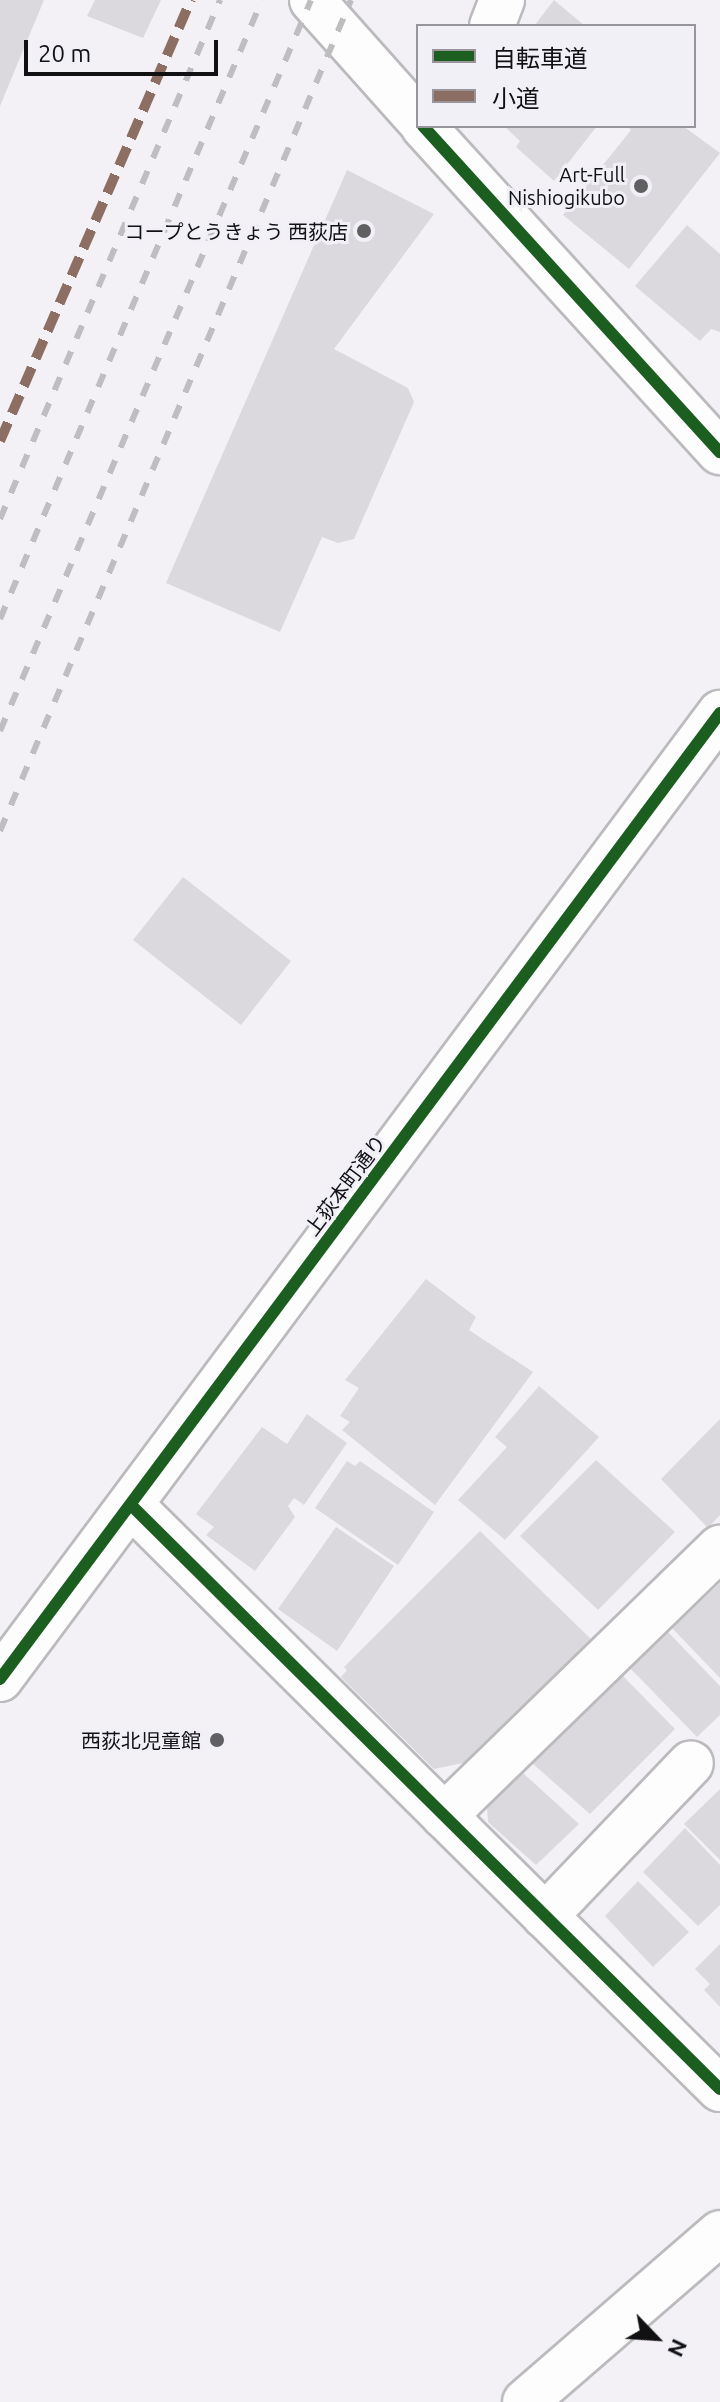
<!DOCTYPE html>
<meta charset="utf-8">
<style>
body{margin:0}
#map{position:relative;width:720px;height:2402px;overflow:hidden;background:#f3f1f6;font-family:Ubuntu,"Noto Sans JP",sans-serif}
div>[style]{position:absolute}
.building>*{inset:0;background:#dbd9dd}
.roads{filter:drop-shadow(2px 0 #bbbabd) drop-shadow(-2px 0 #bbbabd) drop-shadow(0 2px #bbbabd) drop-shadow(0 -2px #bbbabd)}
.minor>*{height:44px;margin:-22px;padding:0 22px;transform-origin:22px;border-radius:22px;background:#fdfdfe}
.rail>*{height:6px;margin-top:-3px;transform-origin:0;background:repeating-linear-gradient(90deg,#bebec0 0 14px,transparent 0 28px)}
.quiet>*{height:10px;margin-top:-5px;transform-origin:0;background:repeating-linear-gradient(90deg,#8d6e63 0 20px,transparent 0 30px)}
.cycleway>*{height:12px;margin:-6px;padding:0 6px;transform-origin:6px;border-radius:6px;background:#1b5e20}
.dots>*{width:22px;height:22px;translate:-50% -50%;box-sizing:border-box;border:4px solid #f2f0f7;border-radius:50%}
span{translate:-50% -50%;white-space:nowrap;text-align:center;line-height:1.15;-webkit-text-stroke:6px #f2f0f7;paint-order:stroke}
.poi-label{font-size:20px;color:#111012}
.right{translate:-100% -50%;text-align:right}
.street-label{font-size:20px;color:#111012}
.legend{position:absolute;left:416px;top:24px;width:280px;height:104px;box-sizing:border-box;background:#f2f0f7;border:2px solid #98969b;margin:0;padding:10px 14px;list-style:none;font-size:24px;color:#111012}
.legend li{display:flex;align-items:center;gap:16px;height:40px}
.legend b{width:40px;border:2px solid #98969b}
.north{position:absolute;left:616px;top:2298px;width:80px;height:80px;-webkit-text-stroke:6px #f2f0f7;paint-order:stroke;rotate:115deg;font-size:22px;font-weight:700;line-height:32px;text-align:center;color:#111012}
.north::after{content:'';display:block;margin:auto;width:28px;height:36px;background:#111012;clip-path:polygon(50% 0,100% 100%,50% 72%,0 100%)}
.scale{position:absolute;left:24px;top:40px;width:194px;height:36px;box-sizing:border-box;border:4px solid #111012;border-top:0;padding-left:10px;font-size:24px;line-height:28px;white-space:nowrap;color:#111012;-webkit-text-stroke:6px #f2f0f7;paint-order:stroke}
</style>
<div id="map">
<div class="building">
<div style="clip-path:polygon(0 0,44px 0,0 106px)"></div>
<div style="clip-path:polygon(95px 0,161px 0,143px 38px,87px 16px)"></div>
<div style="clip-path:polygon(554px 0,585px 26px,534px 26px)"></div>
<div style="clip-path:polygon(504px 126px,597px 126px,554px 181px,516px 147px,520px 141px)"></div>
<div style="clip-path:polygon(627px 126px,683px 126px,720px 153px,629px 269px,563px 215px,631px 130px)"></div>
<div style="clip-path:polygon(347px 170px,434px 214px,334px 349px,408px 388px,414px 402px,354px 539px,338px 543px,322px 537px,280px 632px,166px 583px)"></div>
<div style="clip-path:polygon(687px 225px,720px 254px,720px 332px,711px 329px,700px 341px,635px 286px)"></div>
<div style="clip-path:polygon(183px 877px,291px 961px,241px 1025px,133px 940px)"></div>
<div style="clip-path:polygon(426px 1279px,476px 1317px,469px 1330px,533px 1372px,435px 1505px,342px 1430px,350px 1422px,340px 1416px,359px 1388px,345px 1380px)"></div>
<div style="clip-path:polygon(539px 1386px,599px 1437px,505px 1540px,458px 1500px,507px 1447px,495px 1437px)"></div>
<div style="clip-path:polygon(307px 1414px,347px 1443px,304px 1505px,294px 1498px,288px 1506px,295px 1517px,255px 1571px,206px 1535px,214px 1527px,196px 1514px,262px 1427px,287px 1444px)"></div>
<div style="clip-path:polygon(720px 1419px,720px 1515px,708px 1528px,661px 1479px)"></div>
<div style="clip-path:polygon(596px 1460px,675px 1532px,598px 1610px,520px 1536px)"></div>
<div style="clip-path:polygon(347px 1461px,355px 1466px,360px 1461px,434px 1512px,398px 1565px,315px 1508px)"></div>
<div style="clip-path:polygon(336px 1527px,394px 1566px,337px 1651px,278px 1609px)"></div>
<div style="clip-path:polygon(480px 1531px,595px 1643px,477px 1760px,434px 1769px,341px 1677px,347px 1670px,344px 1667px)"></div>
<div style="clip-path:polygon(720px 1583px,720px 1678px,672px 1628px)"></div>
<div style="clip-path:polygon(666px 1630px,720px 1686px,720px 1715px,697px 1737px,629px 1667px)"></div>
<div style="clip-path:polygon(619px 1672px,675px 1729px,590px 1814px,532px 1763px)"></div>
<div style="clip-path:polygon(523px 1773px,579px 1824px,536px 1865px,488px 1822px,487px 1808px)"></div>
<div style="clip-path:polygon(720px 1789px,720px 1860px,684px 1824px)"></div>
<div style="clip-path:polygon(685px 1828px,720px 1865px,720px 1905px,698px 1926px,643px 1872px)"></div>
<div style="clip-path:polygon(638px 1881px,689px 1932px,653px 1967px,605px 1916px)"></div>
<div style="clip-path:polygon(720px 1944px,720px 2007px,704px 1990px,710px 1984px,695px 1969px)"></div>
</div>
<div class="roads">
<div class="minor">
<div style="left:312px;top:0;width:159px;rotate:48.3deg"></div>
<div style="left:492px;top:26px;width:28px;rotate:-69deg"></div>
<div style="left:423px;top:126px;width:441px;rotate:47.7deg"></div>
<div style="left:132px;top:1506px;width:828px;rotate:44.76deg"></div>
<div style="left:0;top:1679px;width:1205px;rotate:-53.3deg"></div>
<div style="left:444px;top:1816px;width:385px;rotate:-44.2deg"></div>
<div style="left:545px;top:1916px;width:211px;rotate:-46.3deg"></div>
<div style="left:525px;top:2402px;width:258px;rotate:-40.9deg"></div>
</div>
</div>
<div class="rail">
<div style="left:0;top:519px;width:564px;rotate:-67.03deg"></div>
<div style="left:0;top:619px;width:672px;rotate:-67.06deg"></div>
<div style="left:0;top:731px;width:794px;rotate:-66.95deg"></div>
<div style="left:0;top:831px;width:902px;rotate:-67.1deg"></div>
</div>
<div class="quiet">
<div style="left:0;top:441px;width:481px;rotate:-66.6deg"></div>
</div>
<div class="cycleway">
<div style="left:423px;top:126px;width:441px;rotate:47.7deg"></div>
<div style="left:132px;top:1506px;width:828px;rotate:44.76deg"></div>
<div style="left:0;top:1679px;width:1205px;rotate:-53.3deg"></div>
</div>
<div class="dots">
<div style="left:641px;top:186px;background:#605f62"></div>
<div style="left:364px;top:231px;background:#605f62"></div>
<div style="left:217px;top:1740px;background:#605f62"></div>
</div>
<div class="poi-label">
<span class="right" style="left:625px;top:186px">Art-Full<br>Nishiogikubo</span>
<span class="right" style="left:348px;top:231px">コープとうきょう 西荻店</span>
<span class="right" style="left:201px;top:1740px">西荻北児童館</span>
</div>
<div class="street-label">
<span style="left:345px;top:1185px;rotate:-53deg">上荻本町通り</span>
</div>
<ul class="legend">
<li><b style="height:10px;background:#1b5e20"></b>自転車道</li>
<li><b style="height:10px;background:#8d6e63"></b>小道</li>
</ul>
<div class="north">N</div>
<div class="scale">20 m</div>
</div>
